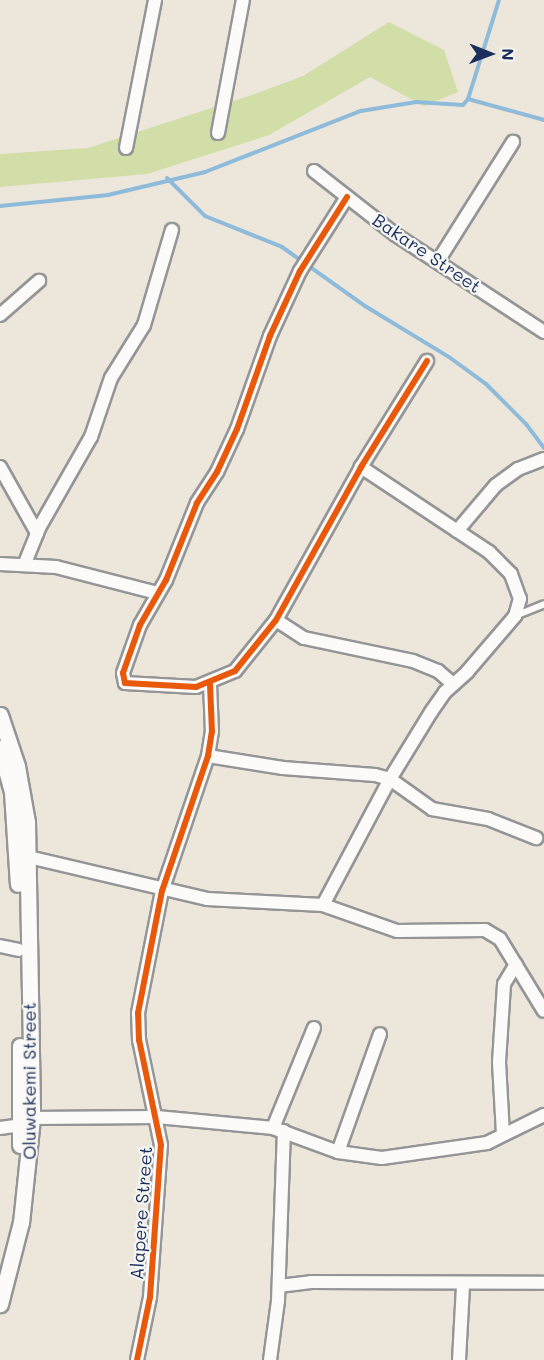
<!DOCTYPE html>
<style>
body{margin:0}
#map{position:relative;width:544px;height:1360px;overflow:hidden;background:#ece6db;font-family:Mali,sans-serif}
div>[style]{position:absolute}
.green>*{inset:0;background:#d1dea7}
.stream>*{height:4px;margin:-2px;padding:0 2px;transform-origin:2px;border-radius:2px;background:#8fbbda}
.roads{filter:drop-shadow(2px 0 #949597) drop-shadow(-2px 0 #949597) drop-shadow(0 2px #949597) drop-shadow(0 -2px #949597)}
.service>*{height:6px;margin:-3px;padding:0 3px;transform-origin:3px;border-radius:3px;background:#fcfbfa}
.minor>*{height:12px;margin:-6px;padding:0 6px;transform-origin:6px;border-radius:6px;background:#fcfbfa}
.tertiary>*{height:15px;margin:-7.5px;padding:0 7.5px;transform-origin:7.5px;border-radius:7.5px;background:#fcfbfa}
.cycleway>*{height:6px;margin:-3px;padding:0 3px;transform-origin:3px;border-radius:3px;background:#e8590c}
span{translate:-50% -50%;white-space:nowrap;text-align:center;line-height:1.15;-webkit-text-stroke:4.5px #f6f6f2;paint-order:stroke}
.street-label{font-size:18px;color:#1b2f5e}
.north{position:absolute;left:460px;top:24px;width:60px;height:60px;-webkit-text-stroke:4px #f6f6f2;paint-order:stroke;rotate:91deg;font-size:16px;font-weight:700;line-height:24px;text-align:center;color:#1b2f5e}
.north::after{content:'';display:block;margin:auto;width:21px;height:27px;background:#1b2f5e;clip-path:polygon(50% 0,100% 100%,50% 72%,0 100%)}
</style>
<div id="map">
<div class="green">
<div style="clip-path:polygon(389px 22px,444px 50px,458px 92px,424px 106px,370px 77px,269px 135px,147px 174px,0 187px,0 154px,88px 148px,255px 94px,303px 76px)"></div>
</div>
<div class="stream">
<div style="left:468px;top:99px;width:104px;rotate:-72.6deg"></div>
<div style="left:167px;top:178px;width:54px;rotate:45deg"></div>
<div style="left:205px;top:216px;width:83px;rotate:21.9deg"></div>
<div style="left:282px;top:247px;width:102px;rotate:35.4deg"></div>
<div style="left:365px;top:306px;width:98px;rotate:31.3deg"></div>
<div style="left:449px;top:357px;width:46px;rotate:36.1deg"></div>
<div style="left:486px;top:384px;width:57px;rotate:45deg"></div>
<div style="left:526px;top:424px;width:30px;rotate:53deg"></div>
<div style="left:0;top:206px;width:109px;rotate:-5.8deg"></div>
<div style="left:108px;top:195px;width:100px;rotate:-13.3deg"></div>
<div style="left:205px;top:172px;width:168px;rotate:-21.4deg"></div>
<div style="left:361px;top:111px;width:56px;rotate:-9.3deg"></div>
<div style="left:416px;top:102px;width:47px;rotate:3.7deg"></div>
<div style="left:463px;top:105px;width:8px;rotate:-50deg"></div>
<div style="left:468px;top:99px;width:79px;rotate:15.4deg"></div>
</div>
<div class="roads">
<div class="service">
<div style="left:515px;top:616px;width:31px;rotate:-22deg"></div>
</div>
<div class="minor">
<div style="left:218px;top:133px;width:135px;rotate:-79.4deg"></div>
<div style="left:126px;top:148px;width:151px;rotate:-78.9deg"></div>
<div style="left:314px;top:171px;width:104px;rotate:38deg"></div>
<div style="left:396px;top:235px;width:177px;rotate:33.2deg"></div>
<div style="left:347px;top:197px;width:88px;rotate:122.4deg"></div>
<div style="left:300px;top:271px;width:72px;rotate:114.8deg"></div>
<div style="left:270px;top:336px;width:99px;rotate:109.5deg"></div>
<div style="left:237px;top:429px;width:47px;rotate:114.9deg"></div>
<div style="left:217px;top:472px;width:37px;rotate:123deg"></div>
<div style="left:197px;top:503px;width:83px;rotate:111.9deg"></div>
<div style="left:166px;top:580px;width:52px;rotate:120deg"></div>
<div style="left:140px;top:625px;width:51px;rotate:109.5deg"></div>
<div style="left:123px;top:673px;width:10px;rotate:79deg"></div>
<div style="left:125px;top:683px;width:71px;rotate:3.2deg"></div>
<div style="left:196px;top:687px;width:42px;rotate:-22.3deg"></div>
<div style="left:235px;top:671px;width:65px;rotate:-51.2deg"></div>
<div style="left:276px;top:620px;width:175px;rotate:-60.9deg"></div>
<div style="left:361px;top:467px;width:125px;rotate:-58.1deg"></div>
<div style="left:438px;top:261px;width:141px;rotate:-57.8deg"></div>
<div style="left:0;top:315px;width:52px;rotate:-41.1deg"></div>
<div style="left:0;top:467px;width:76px;rotate:60.7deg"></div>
<div style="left:457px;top:531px;width:60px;rotate:-49.7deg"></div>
<div style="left:496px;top:485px;width:27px;rotate:-36deg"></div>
<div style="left:518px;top:469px;width:28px;rotate:-21deg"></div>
<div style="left:25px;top:563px;width:38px;rotate:-68deg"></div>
<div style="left:39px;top:528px;width:105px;rotate:-60.3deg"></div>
<div style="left:91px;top:437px;width:62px;rotate:-71.3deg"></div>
<div style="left:111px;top:378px;width:62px;rotate:-58.1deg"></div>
<div style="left:144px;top:325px;width:99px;rotate:-73.6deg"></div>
<div style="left:0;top:564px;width:56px;rotate:3.1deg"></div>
<div style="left:56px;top:567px;width:104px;rotate:14.4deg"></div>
<div style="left:276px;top:620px;width:33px;rotate:33deg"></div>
<div style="left:304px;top:638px;width:111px;rotate:11.9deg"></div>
<div style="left:413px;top:661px;width:27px;rotate:22deg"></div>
<div style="left:438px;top:671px;width:20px;rotate:41deg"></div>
<div style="left:208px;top:756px;width:76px;rotate:9.1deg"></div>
<div style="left:283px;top:768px;width:92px;rotate:4.4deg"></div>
<div style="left:375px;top:775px;width:16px;rotate:15deg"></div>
<div style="left:390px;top:779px;width:52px;rotate:35.5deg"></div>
<div style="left:432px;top:809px;width:57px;rotate:10.1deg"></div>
<div style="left:488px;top:819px;width:52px;rotate:21.6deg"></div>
<div style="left:20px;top:855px;width:192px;rotate:13.2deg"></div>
<div style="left:207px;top:899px;width:116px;rotate:3deg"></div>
<div style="left:323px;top:905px;width:78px;rotate:19.4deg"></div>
<div style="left:397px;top:931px;width:88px;rotate:-0.7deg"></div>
<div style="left:485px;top:930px;width:17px;rotate:31deg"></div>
<div style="left:500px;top:939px;width:84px;rotate:58.6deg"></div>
<div style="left:323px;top:905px;width:143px;rotate:-62deg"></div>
<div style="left:390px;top:779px;width:79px;rotate:-58.5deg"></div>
<div style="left:431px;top:712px;width:24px;rotate:-55deg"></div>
<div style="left:445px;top:692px;width:30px;rotate:-42deg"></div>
<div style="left:467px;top:672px;width:74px;rotate:-49.4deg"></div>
<div style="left:515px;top:616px;width:18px;rotate:-74deg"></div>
<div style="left:520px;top:599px;width:27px;rotate:-110deg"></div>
<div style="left:511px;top:574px;width:31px;rotate:-135deg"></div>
<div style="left:489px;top:552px;width:154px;rotate:-146.4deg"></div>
<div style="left:0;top:946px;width:19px;rotate:12deg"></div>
<div style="left:32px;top:1118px;width:125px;rotate:-0.5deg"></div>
<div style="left:157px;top:1117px;width:117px;rotate:5.4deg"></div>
<div style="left:273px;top:1128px;width:69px;rotate:20.3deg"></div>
<div style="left:338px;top:1152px;width:44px;rotate:7.8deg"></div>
<div style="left:382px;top:1158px;width:106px;rotate:-8.1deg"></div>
<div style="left:487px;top:1143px;width:64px;rotate:-26.2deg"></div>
<div style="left:0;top:1128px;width:21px;rotate:-8deg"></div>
<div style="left:273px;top:1128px;width:108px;rotate:-67.7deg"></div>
<div style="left:503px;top:1134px;width:72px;rotate:-93.2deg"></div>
<div style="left:499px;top:1062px;width:78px;rotate:-86.3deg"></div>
<div style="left:504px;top:984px;width:23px;rotate:-59deg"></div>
<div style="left:338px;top:1152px;width:125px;rotate:-70.4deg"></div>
<div style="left:279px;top:1286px;width:32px;rotate:-7deg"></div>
<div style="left:311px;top:1282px;width:233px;rotate:0.2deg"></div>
<div style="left:137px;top:1360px;width:64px;rotate:-78.3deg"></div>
<div style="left:150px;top:1297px;width:152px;rotate:-85.9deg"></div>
<div style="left:161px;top:1145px;width:107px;rotate:-101.8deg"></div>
<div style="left:139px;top:1040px;width:27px;rotate:-92deg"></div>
<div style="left:138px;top:1013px;width:124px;rotate:-78.9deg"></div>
<div style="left:162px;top:891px;width:143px;rotate:-71.2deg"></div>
<div style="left:208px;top:756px;width:24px;rotate:-81deg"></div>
<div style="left:212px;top:732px;width:48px;rotate:-92.4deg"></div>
<div style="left:270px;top:1360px;width:60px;rotate:-82.3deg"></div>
<div style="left:278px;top:1301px;width:170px;rotate:-88deg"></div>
<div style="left:459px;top:1360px;width:75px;rotate:-86.9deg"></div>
</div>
<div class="tertiary">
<div style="left:0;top:715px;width:54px;rotate:71.6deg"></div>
<div style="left:17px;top:766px;width:57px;rotate:79.9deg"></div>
<div style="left:27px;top:822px;width:296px;rotate:89deg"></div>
<div style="left:32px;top:1118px;width:105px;rotate:96deg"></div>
<div style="left:21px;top:1222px;width:85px;rotate:104.4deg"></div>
<div style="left:0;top:748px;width:46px;rotate:74.7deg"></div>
<div style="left:12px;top:792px;width:92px;rotate:86.3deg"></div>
<div style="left:20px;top:1046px;width:99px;rotate:90deg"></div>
</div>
</div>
<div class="cycleway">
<div style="left:347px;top:197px;width:88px;rotate:122.4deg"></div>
<div style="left:300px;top:271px;width:72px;rotate:114.8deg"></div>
<div style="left:270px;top:336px;width:99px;rotate:109.5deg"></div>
<div style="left:237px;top:429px;width:47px;rotate:114.9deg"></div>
<div style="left:217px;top:472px;width:37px;rotate:123deg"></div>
<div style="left:197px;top:503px;width:83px;rotate:111.9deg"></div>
<div style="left:166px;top:580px;width:52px;rotate:120deg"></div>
<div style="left:140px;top:625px;width:51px;rotate:109.5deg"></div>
<div style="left:123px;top:673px;width:10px;rotate:79deg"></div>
<div style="left:125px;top:683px;width:71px;rotate:3.2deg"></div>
<div style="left:196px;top:687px;width:42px;rotate:-22.3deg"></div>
<div style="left:235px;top:671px;width:65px;rotate:-51.2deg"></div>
<div style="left:276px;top:620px;width:175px;rotate:-60.9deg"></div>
<div style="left:361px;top:467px;width:125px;rotate:-58.1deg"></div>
<div style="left:137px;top:1360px;width:64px;rotate:-78.3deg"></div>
<div style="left:150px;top:1297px;width:152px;rotate:-85.9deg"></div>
<div style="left:161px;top:1145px;width:107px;rotate:-101.8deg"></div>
<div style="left:139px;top:1040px;width:27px;rotate:-92deg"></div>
<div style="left:138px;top:1013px;width:124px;rotate:-78.9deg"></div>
<div style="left:162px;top:891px;width:143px;rotate:-71.2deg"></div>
<div style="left:208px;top:756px;width:24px;rotate:-81deg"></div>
<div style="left:212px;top:732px;width:48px;rotate:-92.4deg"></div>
</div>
<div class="street-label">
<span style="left:427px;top:253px;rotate:34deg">Bakare Street</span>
<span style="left:29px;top:1081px;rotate:-90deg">Oluwakemi Street</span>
<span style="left:141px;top:1213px;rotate:-86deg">Alapere Street</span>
</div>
<div class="north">N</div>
</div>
